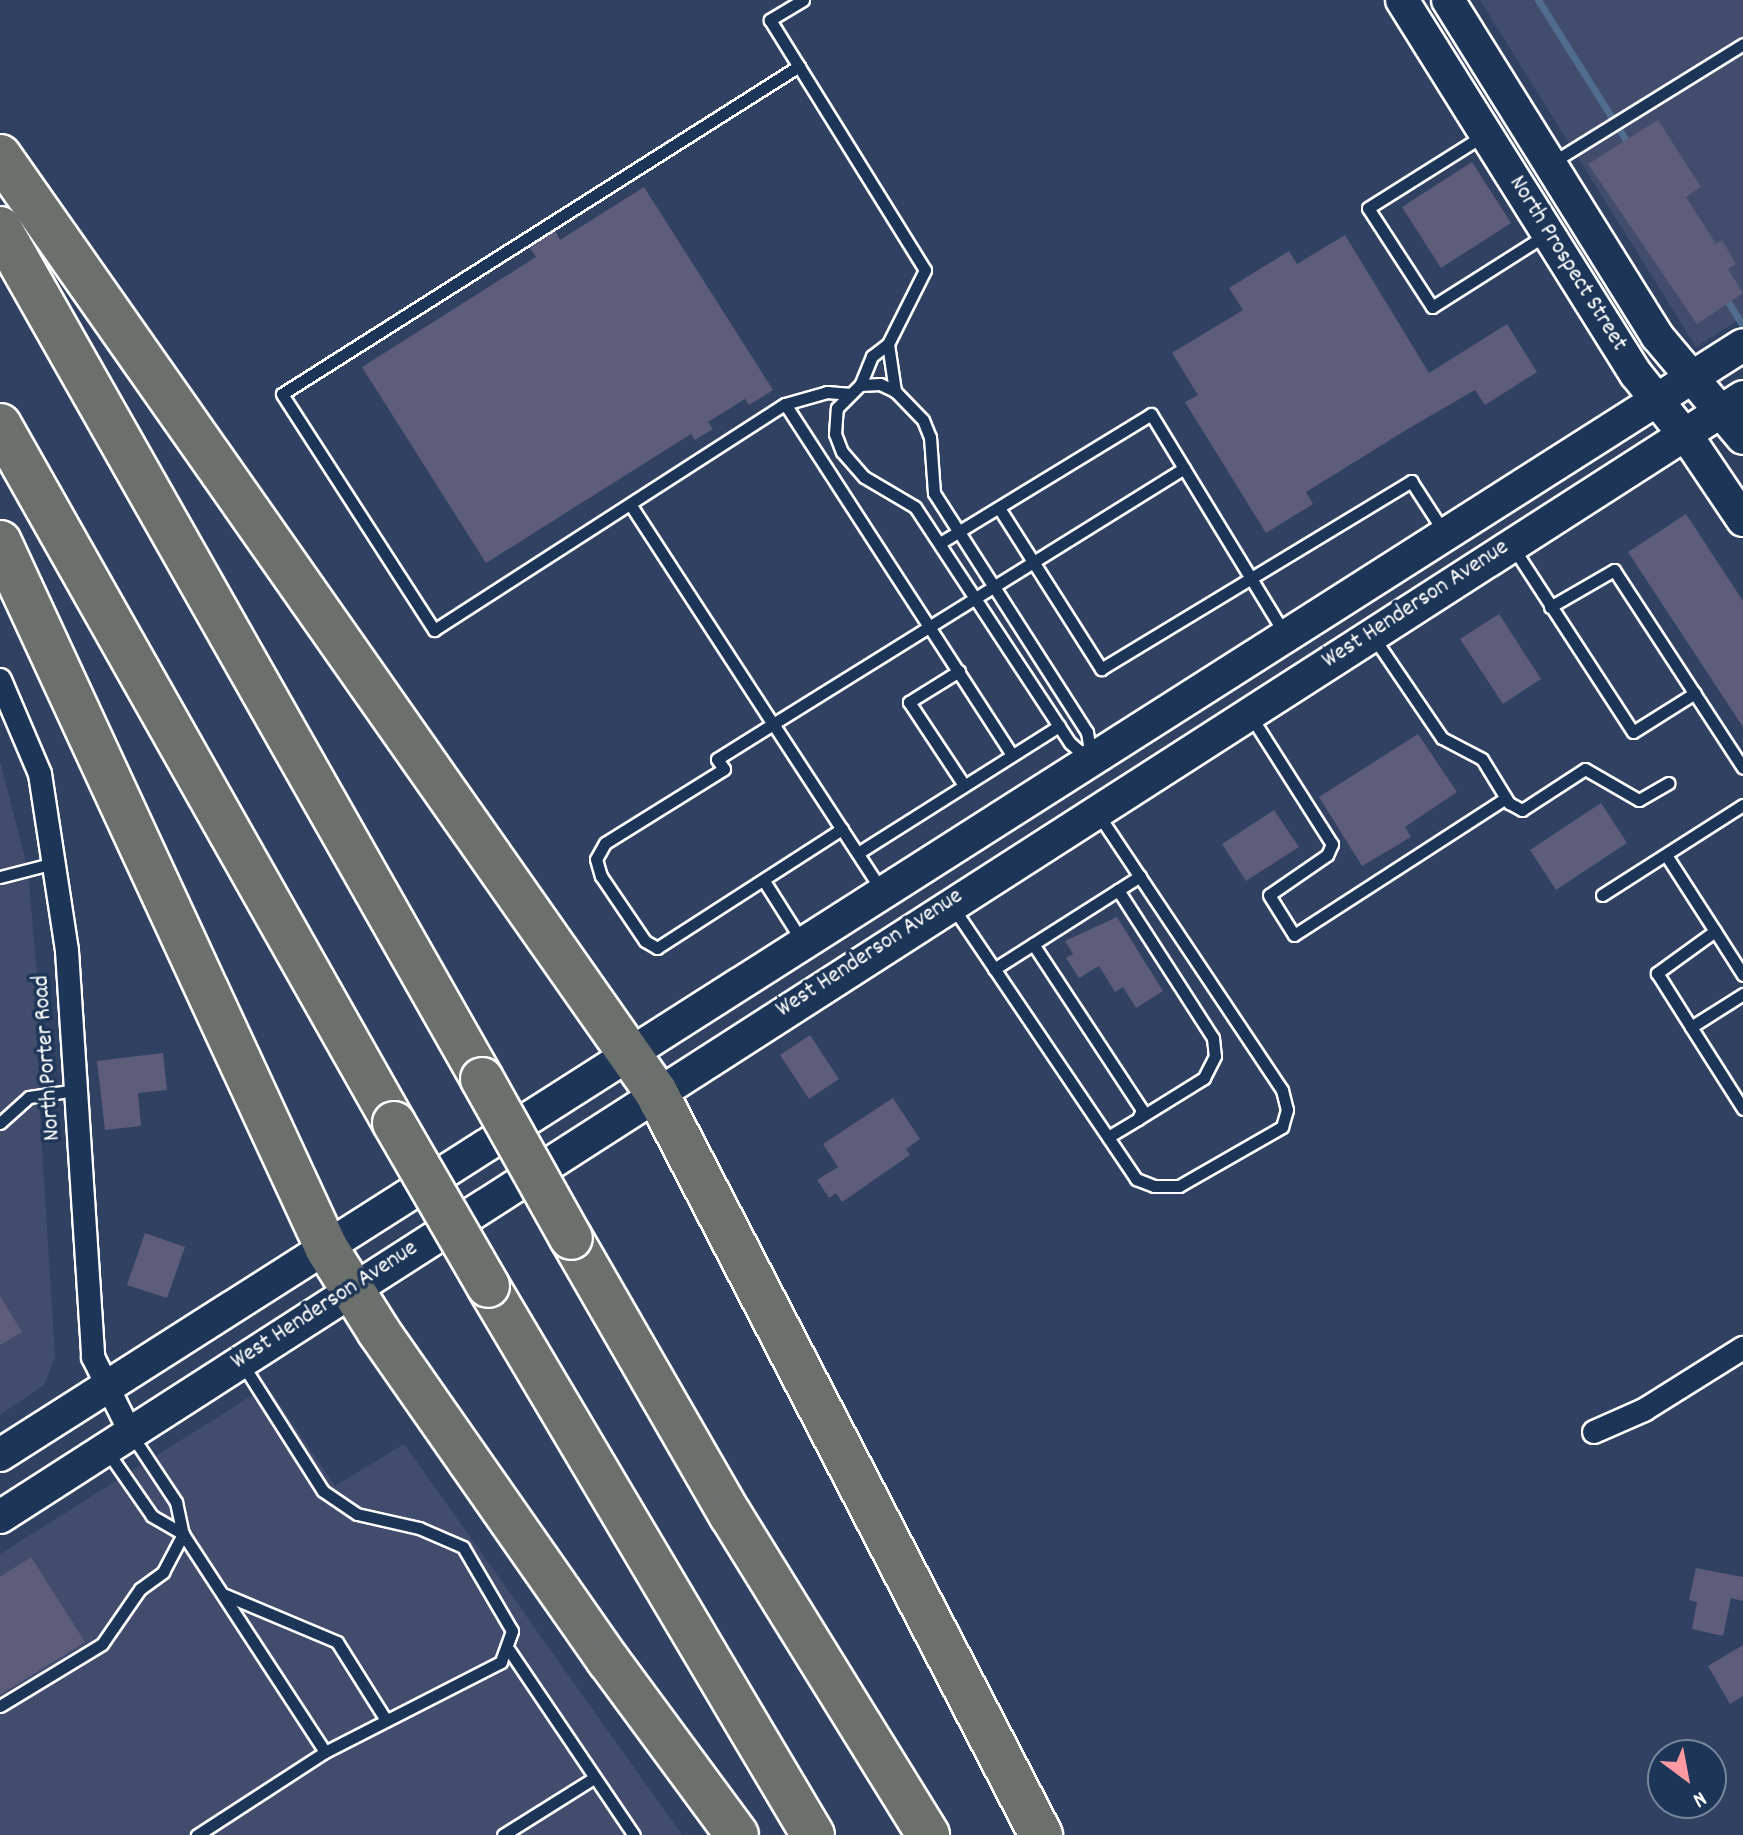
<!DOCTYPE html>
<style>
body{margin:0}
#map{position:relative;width:1743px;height:1835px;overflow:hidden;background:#304162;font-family:Dekko,sans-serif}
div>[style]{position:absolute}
.built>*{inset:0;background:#424d6d}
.stream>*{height:7px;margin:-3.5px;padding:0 3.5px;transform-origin:3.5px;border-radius:3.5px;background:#506c8f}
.building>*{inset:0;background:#5e5c7b}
.roads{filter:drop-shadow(2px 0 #fff) drop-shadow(-2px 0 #fff) drop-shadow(0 2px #fff) drop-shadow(0 -2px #fff)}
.lane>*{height:11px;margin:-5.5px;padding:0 5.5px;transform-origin:5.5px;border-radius:5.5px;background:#1d3557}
.street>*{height:22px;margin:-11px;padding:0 11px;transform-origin:11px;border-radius:11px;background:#1d3557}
.secondary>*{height:32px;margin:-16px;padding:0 16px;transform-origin:16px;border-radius:16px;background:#1d3557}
.highway>*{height:42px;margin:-21px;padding:0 21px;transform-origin:21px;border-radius:21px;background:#6b706d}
.bridges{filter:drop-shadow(2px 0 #fff) drop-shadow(-2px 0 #fff) drop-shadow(0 2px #fff) drop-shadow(0 -2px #fff)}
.highway-bridge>*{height:42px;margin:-21px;padding:0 21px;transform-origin:21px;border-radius:21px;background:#6b706d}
span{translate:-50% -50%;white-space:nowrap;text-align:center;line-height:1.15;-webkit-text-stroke:7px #1d3557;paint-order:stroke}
.street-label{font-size:24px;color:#fff}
.north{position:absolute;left:1647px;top:1739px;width:80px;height:80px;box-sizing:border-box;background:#1d3557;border:2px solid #77869a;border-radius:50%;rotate:148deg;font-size:22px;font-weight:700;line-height:32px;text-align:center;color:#fff}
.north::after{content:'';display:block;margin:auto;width:28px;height:36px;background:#ff9aa2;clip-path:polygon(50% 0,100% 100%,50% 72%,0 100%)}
</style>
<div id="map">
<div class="built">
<div style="clip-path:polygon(1480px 0,1743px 0,1743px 317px,1696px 347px)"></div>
<div style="clip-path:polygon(0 761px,28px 870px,39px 1000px,40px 1118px,55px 1357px,44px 1385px,0 1415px)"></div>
<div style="clip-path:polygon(267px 1386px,335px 1486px,404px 1444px,682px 1835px,0 1835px,0 1554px)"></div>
</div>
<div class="stream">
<div style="left:1538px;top:0;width:175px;rotate:57.9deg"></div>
<div style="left:1725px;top:297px;width:34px;rotate:58deg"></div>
</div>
<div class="building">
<div style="clip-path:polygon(1658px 120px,1701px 187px,1686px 197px,1716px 244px,1722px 240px,1736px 264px,1728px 269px,1743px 293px,1697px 324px,1588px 164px)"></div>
<div style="clip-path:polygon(1472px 162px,1511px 223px,1441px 268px,1402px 207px)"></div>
<div style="clip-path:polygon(644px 187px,773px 390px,749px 405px,745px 399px,708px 422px,713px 429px,695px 440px,691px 434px,486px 563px,362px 367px,536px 257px,529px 247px,555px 231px,560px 240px)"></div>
<div style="clip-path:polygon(1345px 235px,1429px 373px,1507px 324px,1537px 372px,1485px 405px,1475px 390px,1411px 427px,1306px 492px,1313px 504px,1266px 533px,1185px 402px,1198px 395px,1172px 353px,1243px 310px,1229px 288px,1289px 251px,1297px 264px)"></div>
<div style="clip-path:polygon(1686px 514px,1743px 601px,1743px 727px,1628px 552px)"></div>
<div style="clip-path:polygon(1499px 614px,1541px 679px,1503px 704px,1460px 639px)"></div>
<div style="clip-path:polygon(1418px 734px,1457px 792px,1405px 827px,1411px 837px,1362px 866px,1319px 797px)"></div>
<div style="clip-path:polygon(1601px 803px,1627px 843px,1556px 890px,1530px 850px)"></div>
<div style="clip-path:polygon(1274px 810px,1299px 847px,1246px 881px,1222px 844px)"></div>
<div style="clip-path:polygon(1117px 917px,1163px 991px,1136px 1008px,1123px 987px,1115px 992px,1099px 966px,1079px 978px,1066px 958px,1073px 954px,1065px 941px)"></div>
<div style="clip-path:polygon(810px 1035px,839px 1079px,809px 1099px,780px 1055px)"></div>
<div style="clip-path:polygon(163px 1053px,167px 1090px,138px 1093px,141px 1126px,105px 1130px,97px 1061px)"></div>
<div style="clip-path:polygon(893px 1098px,920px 1139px,906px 1149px,910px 1155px,842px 1202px,836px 1193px,829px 1198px,817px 1180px,838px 1167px,823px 1144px)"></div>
<div style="clip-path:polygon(145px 1233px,185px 1247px,167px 1298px,127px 1285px)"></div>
<div style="clip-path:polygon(0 1296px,22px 1332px,0 1345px)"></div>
<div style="clip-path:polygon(31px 1557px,85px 1642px,0 1695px,0 1577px)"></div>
<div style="clip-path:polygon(1696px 1568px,1743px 1577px,1743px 1601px,1731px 1598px,1723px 1636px,1692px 1629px,1697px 1602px,1689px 1600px)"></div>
<div style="clip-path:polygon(1743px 1645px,1743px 1696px,1730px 1704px,1708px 1666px)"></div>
</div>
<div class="roads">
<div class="lane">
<div style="left:803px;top:0;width:39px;rotate:149deg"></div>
<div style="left:770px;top:20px;width:294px;rotate:58.2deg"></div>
<div style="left:925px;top:270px;width:83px;rotate:116.6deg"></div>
<div style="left:888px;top:344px;width:20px;rotate:143deg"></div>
<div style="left:872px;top:356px;width:31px;rotate:112deg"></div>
<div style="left:799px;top:66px;width:612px;rotate:147.61deg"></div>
<div style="left:282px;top:394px;width:281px;rotate:57.2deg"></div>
<div style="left:434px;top:630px;width:417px;rotate:-32.8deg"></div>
<div style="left:785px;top:404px;width:44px;rotate:-15.9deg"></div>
<div style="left:827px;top:392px;width:21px;rotate:5deg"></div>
<div style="left:1484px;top:135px;width:137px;rotate:147.8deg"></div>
<div style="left:1368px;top:208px;width:118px;rotate:57.1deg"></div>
<div style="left:1432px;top:307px;width:136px;rotate:-32.4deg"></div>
<div style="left:1553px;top:162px;width:224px;rotate:-31.8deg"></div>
<div style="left:888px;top:344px;width:48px;rotate:81.5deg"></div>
<div style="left:880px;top:384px;width:17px;rotate:25deg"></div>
<div style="left:895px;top:391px;width:40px;rotate:46deg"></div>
<div style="left:923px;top:420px;width:18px;rotate:68deg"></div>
<div style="left:930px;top:437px;width:56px;rotate:85.9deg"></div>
<div style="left:934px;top:493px;width:284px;rotate:57.4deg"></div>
<div style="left:1087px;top:732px;width:30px;rotate:81deg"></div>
<div style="left:1092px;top:762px;width:29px;rotate:-139deg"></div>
<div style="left:1070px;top:743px;width:282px;rotate:-123.3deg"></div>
<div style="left:915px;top:507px;width:59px;rotate:-149.5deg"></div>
<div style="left:864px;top:477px;width:33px;rotate:-131deg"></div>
<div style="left:842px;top:452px;width:19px;rotate:-111deg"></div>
<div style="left:835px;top:434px;width:26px;rotate:-86deg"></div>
<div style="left:837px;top:408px;width:33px;rotate:-45deg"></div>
<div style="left:860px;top:385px;width:20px;rotate:-3deg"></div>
<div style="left:785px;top:404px;width:417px;rotate:57.1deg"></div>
<div style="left:630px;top:504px;width:262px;rotate:57deg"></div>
<div style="left:773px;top:724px;width:66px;rotate:148deg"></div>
<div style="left:717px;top:759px;width:12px;rotate:55deg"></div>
<div style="left:724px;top:769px;width:140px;rotate:148.1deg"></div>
<div style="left:605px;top:843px;width:18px;rotate:119deg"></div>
<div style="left:596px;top:859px;width:18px;rotate:74deg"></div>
<div style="left:601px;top:876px;width:78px;rotate:55.9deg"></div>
<div style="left:645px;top:941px;width:14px;rotate:30deg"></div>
<div style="left:657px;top:948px;width:220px;rotate:-32.8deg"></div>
<div style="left:999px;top:508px;width:191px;rotate:57.6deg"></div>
<div style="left:1101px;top:669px;width:363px;rotate:-31.2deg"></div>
<div style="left:1411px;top:481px;width:61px;rotate:57.1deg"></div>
<div style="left:940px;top:543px;width:247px;rotate:-31.4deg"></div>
<div style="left:1151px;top:414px;width:258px;rotate:58.7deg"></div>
<div style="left:1514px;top:549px;width:218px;rotate:57deg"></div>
<div style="left:1633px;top:732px;width:73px;rotate:-32.2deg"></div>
<div style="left:1550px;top:607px;width:74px;rotate:-30deg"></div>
<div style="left:1614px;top:570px;width:236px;rotate:56.9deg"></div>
<div style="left:1374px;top:638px;width:121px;rotate:55.8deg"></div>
<div style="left:1442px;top:738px;width:45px;rotate:27.7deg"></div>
<div style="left:1482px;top:759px;width:52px;rotate:58.5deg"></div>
<div style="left:1509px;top:803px;width:15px;rotate:28deg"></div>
<div style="left:1522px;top:810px;width:75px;rotate:-33.1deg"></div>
<div style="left:1585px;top:769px;width:62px;rotate:29.9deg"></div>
<div style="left:1639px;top:800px;width:34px;rotate:-30deg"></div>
<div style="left:959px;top:671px;width:59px;rotate:148.2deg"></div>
<div style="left:909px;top:702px;width:100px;rotate:56.5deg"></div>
<div style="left:1250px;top:715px;width:153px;rotate:57.6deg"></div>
<div style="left:1332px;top:844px;width:12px;rotate:114deg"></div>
<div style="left:1327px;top:855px;width:70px;rotate:145.4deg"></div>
<div style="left:1269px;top:895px;width:47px;rotate:58deg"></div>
<div style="left:1294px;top:935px;width:252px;rotate:-32.9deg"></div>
<div style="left:858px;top:853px;width:238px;rotate:-32.3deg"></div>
<div style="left:1666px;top:855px;width:90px;rotate:57.2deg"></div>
<div style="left:0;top:877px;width:56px;rotate:-14.5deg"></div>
<div style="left:764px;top:881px;width:71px;rotate:57.7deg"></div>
<div style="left:1118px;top:890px;width:176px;rotate:57.3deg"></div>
<div style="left:1213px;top:1038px;width:18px;rotate:84deg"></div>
<div style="left:1215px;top:1056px;width:25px;rotate:117deg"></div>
<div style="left:1204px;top:1078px;width:78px;rotate:148.2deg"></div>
<div style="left:882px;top:891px;width:199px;rotate:-123.1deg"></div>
<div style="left:773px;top:724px;width:484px;rotate:-31.9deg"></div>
<div style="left:1602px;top:895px;width:167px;rotate:-32.6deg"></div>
<div style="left:954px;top:909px;width:326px;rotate:56deg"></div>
<div style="left:1136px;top:1179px;width:19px;rotate:21deg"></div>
<div style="left:1154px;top:1186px;width:25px"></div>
<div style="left:1179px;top:1186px;width:119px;rotate:-29.8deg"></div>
<div style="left:1282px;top:1127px;width:18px;rotate:-74deg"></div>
<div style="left:1287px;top:1110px;width:21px;rotate:-104deg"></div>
<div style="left:1282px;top:1090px;width:332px;rotate:-123.7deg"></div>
<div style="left:1033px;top:944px;width:199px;rotate:56.7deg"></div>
<div style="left:1142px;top:1110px;width:10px;rotate:114deg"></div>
<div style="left:1138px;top:1119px;width:35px;rotate:149deg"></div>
<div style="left:994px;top:969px;width:173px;rotate:-32.5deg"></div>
<div style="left:1743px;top:975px;width:52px;rotate:-122.5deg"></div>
<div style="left:1715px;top:931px;width:72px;rotate:144.1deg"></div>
<div style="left:1657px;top:973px;width:64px;rotate:57.8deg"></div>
<div style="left:1691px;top:1027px;width:62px;rotate:-32.4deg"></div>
<div style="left:1691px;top:1027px;width:97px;rotate:57.6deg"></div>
<div style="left:0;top:1123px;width:39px;rotate:-42deg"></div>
<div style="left:29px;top:1097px;width:48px;rotate:-8.5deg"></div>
<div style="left:243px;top:1365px;width:149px;rotate:57.6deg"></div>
<div style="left:323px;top:1491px;width:41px;rotate:34.1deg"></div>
<div style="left:357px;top:1514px;width:64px;rotate:12.7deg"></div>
<div style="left:419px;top:1528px;width:48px;rotate:23.4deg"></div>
<div style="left:463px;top:1547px;width:97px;rotate:59.7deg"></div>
<div style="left:512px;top:1631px;width:33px;rotate:110deg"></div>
<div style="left:501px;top:1662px;width:198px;rotate:152.9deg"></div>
<div style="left:131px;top:1434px;width:82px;rotate:56.5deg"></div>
<div style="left:176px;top:1502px;width:33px;rotate:78deg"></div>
<div style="left:183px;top:1534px;width:260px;rotate:56.9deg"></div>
<div style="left:325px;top:1752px;width:153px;rotate:147deg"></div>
<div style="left:107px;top:1451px;width:79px;rotate:55.3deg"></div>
<div style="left:152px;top:1516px;width:36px;rotate:30deg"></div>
<div style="left:223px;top:1594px;width:124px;rotate:22.8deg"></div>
<div style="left:337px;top:1642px;width:92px;rotate:57.9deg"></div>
<div style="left:509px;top:1650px;width:223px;rotate:56deg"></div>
<div style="left:0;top:1706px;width:119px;rotate:-31.3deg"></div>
<div style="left:102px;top:1644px;width:67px;rotate:-55.4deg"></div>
<div style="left:140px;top:1589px;width:29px;rotate:-36deg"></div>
<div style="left:163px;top:1572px;width:43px;rotate:-62.2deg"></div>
<div style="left:503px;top:1835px;width:107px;rotate:-32.1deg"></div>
</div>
<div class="street">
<div style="left:0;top:680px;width:102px;rotate:66.9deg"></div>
<div style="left:40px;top:774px;width:179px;rotate:81.3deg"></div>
<div style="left:67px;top:951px;width:407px;rotate:86.3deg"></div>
<div style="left:93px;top:1357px;width:86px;rotate:63.7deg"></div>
<div style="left:1594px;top:1432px;width:55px;rotate:-23.7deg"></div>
<div style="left:1644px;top:1410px;width:117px;rotate:-32.1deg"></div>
</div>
<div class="secondary">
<div style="left:1402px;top:0;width:441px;rotate:58deg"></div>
<div style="left:1636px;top:374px;width:93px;rotate:51.5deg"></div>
<div style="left:1694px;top:447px;width:88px;rotate:56.1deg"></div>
<div style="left:1448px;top:0;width:396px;rotate:58.1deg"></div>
<div style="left:1657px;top:336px;width:133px;rotate:49.9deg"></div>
<div style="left:0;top:1455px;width:2066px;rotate:-32.49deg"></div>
<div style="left:0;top:1517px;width:2072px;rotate:-32.72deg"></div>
</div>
<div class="highway">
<div style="left:0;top:156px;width:1143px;rotate:54.98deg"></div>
<div style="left:656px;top:1092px;width:837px;rotate:62.61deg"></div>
<div style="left:0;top:228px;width:978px;rotate:60.47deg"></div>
<div style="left:0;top:425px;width:802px;rotate:60.56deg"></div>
<div style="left:0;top:542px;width:779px;rotate:65.18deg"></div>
<div style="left:327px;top:1249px;width:98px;rotate:57.9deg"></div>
<div style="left:379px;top:1332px;width:400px;rotate:55.1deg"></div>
<div style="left:608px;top:1660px;width:217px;rotate:53.6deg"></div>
<div style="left:571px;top:1238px;width:319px;rotate:60.1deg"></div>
<div style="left:730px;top:1514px;width:377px;rotate:58.3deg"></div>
<div style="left:488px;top:1286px;width:638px;rotate:59.38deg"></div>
</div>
</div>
<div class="bridges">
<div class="highway-bridge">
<div style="left:482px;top:1079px;width:182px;rotate:60.8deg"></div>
<div style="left:394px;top:1123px;width:188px;rotate:60deg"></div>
</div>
</div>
<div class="street-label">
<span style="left:1567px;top:264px;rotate:58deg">North Prospect Street</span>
<span style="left:1416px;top:605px;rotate:-33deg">West Henderson Avenue</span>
<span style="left:870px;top:954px;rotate:-33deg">West Henderson Avenue</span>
<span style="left:48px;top:1058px;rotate:-94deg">North Porter Road</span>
<span style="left:325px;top:1306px;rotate:-33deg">West Henderson Avenue</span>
</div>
<div class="north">N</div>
</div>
